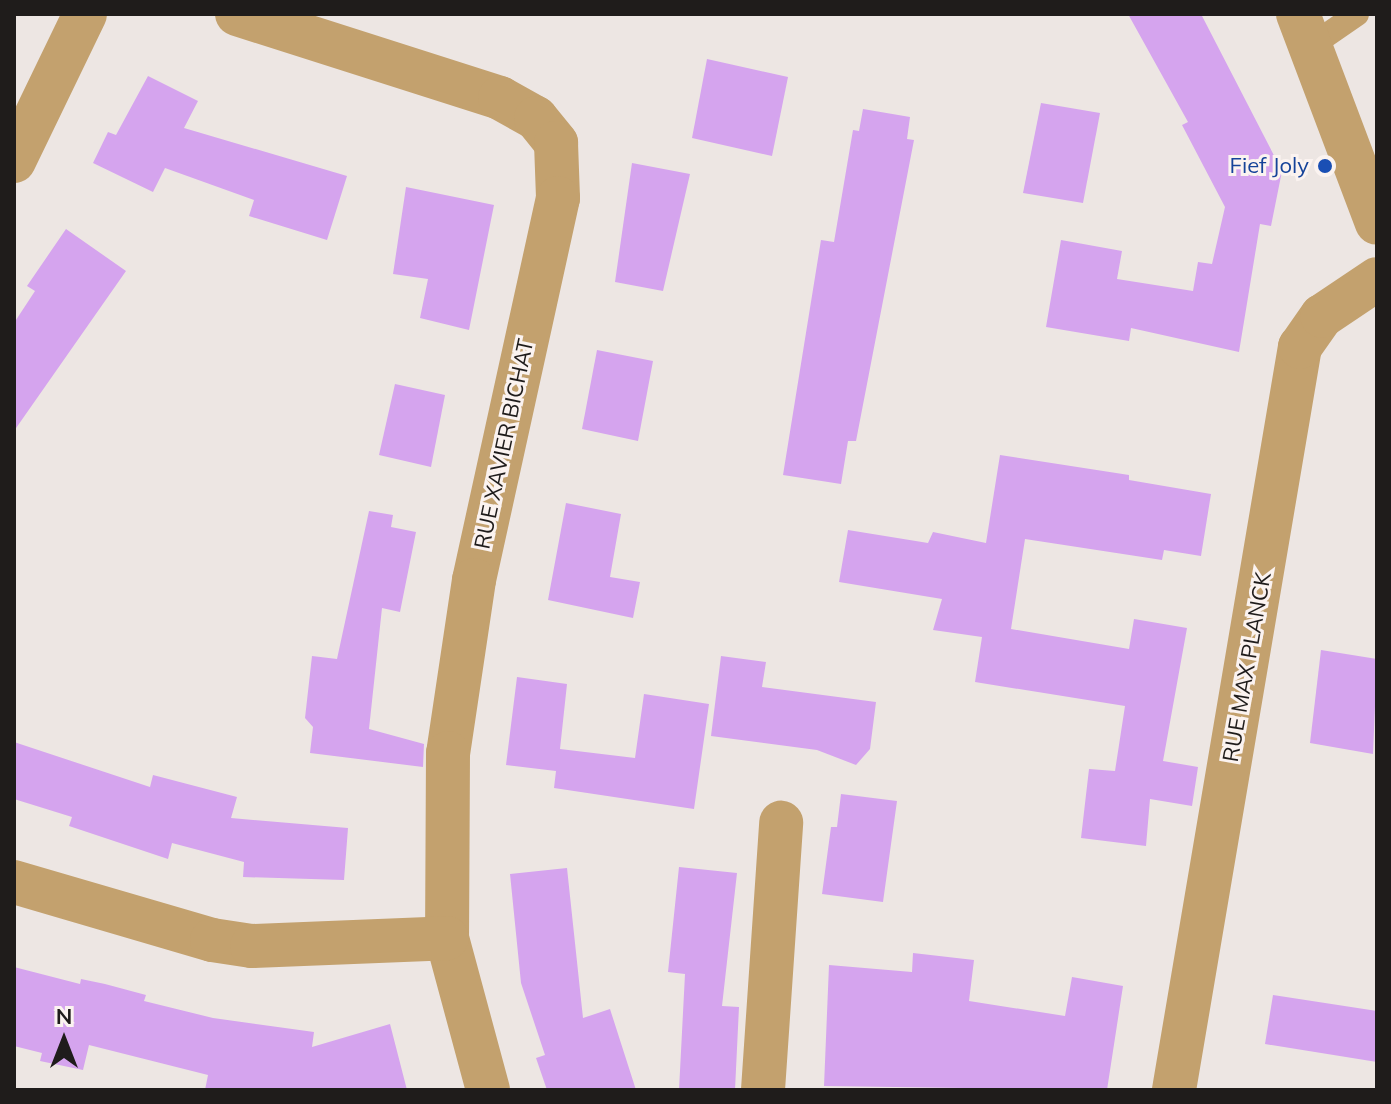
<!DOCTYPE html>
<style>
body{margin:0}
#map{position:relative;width:1391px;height:1104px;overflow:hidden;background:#ede6e3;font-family:Mulish,sans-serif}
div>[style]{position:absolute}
.building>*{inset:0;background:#d5a4ee}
.lane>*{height:24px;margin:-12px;padding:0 12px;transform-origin:12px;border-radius:12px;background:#c3a16e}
.street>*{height:44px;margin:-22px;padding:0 22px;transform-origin:22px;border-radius:22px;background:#c3a16e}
.dots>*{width:22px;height:22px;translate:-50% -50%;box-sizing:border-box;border:4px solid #fbf3f0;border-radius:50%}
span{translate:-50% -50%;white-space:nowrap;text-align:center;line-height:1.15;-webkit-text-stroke:6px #fbf3f0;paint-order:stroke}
.transit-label{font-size:22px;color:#164399}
.right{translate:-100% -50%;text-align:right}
.street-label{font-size:22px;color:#1f1c1b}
.frame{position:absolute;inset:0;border:16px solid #1f1c1b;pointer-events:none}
.north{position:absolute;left:24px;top:1000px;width:80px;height:80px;-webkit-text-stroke:6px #fbf3f0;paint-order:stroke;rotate:0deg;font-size:22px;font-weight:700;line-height:32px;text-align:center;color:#1f1c1b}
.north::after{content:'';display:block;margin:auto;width:28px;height:36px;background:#1f1c1b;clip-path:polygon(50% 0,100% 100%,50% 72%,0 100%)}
</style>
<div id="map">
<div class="building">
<div style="clip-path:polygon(1128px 14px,1201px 14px,1282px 171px,1271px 226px,1260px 224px,1239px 352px,1131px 328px,1129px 341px,1046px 327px,1061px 240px,1122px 251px,1117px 279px,1193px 291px,1198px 262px,1212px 264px,1225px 207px,1182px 125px,1188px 122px)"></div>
<div style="clip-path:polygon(707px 59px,788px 77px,772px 156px,692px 138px)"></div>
<div style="clip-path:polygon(148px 76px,198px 101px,184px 128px,347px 176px,327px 240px,249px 216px,254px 200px,165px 168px,153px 192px,93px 163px,108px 132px,116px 135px)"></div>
<div style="clip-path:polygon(1041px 103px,1100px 113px,1083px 203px,1023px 193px)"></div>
<div style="clip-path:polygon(863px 109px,910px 117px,907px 139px,914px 140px,856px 441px,848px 441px,841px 484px,783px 475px,821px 240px,834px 242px,853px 130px,859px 131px)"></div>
<div style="clip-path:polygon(632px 163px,690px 174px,663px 291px,615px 282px)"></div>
<div style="clip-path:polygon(406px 187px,494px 205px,469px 330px,420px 318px,428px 279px,393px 274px)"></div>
<div style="clip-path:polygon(66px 229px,126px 271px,14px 431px,14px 323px,35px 291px,27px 286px)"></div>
<div style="clip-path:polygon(597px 350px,653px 361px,638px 441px,582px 429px)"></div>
<div style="clip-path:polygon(395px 384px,445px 395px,431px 467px,379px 455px)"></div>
<div style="clip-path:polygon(1000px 455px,1129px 475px,1129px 480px,1211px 494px,1201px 556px,1164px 550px,1162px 560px,1025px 539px,1011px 629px,1129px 649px,1134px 619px,1187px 628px,1163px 761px,1198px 767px,1192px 806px,1150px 799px,1146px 846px,1081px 838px,1089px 769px,1115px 771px,1125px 706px,975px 682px,982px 637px,933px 630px,942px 599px,839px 582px,848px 530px,928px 543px,933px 532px,986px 543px)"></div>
<div style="clip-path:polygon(566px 503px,621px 514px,610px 577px,640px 582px,633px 618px,548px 600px)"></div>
<div style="clip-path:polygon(369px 511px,393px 515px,391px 527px,416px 532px,400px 612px,382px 608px,369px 729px,424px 744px,423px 767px,310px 753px,313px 727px,305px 718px,312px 656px,337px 659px)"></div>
<div style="clip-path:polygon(1321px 650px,1377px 659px,1373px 754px,1310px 743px)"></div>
<div style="clip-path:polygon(721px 656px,766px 662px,762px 687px,876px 702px,870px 749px,856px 765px,817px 750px,711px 736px)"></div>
<div style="clip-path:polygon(517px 677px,567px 684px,560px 749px,635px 758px,644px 694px,709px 704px,694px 809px,554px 788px,556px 771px,506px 765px)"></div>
<div style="clip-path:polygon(14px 742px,150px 787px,153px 775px,237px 797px,231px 818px,348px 828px,344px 880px,243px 877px,244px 862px,172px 843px,168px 859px,69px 826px,72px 817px,14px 799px)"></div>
<div style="clip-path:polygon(841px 794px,897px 801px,883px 902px,822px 894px,831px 827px,837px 827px)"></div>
<div style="clip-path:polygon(679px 867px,737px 873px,722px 1006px,739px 1007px,735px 1090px,679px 1090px,685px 974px,668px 972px)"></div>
<div style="clip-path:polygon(567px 868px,583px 1018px,610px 1009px,636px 1090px,547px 1090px,536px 1058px,545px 1055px,521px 983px,510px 874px)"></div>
<div style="clip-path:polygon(913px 953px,974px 960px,969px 1001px,1065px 1016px,1072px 977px,1123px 986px,1107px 1090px,824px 1086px,829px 965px,912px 972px)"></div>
<div style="clip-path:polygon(14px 967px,80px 984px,81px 979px,105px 984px,146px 995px,144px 1001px,213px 1018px,314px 1032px,312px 1047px,390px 1024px,407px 1090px,205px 1090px,208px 1075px,89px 1045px,83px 1070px,40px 1061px,42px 1053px,14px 1046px)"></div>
<div style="clip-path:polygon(1273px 995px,1377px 1011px,1377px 1062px,1265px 1044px)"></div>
</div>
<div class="lane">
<div style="left:1311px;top:46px;width:56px;rotate:-34.8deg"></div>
</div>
<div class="street">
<div style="left:237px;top:14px;width:276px;rotate:17.7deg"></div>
<div style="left:500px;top:98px;width:41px;rotate:29.1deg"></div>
<div style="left:536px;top:118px;width:32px;rotate:51deg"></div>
<div style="left:556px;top:143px;width:55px;rotate:87.9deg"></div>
<div style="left:558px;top:198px;width:391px;rotate:102.4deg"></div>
<div style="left:474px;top:580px;width:175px;rotate:98.5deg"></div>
<div style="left:448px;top:753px;width:185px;rotate:90.3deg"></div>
<div style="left:447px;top:938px;width:157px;rotate:74.9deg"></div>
<div style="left:1298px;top:14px;width:223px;rotate:69.3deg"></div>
<div style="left:14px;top:161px;width:163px;rotate:-64.2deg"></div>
<div style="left:14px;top:882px;width:206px;rotate:16.3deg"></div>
<div style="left:212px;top:940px;width:40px;rotate:8.5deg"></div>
<div style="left:252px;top:946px;width:195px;rotate:-2.3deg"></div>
<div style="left:763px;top:1090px;width:268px;rotate:-86.1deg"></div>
<div style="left:1174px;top:1090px;width:754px;rotate:-80.38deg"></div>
<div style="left:1300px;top:347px;width:38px;rotate:-55deg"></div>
<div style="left:1322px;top:316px;width:66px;rotate:-33.9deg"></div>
</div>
<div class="dots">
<div style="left:1325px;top:166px;background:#1a4fb4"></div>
</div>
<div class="transit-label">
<span class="right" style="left:1309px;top:166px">Fief Joly</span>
</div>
<div class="street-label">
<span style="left:504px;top:444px;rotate:-78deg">RUE XAVIER BICHAT</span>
<span style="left:1247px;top:667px;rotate:-80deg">RUE MAX PLANCK</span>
</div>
<div class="frame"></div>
<div class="north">N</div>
</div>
